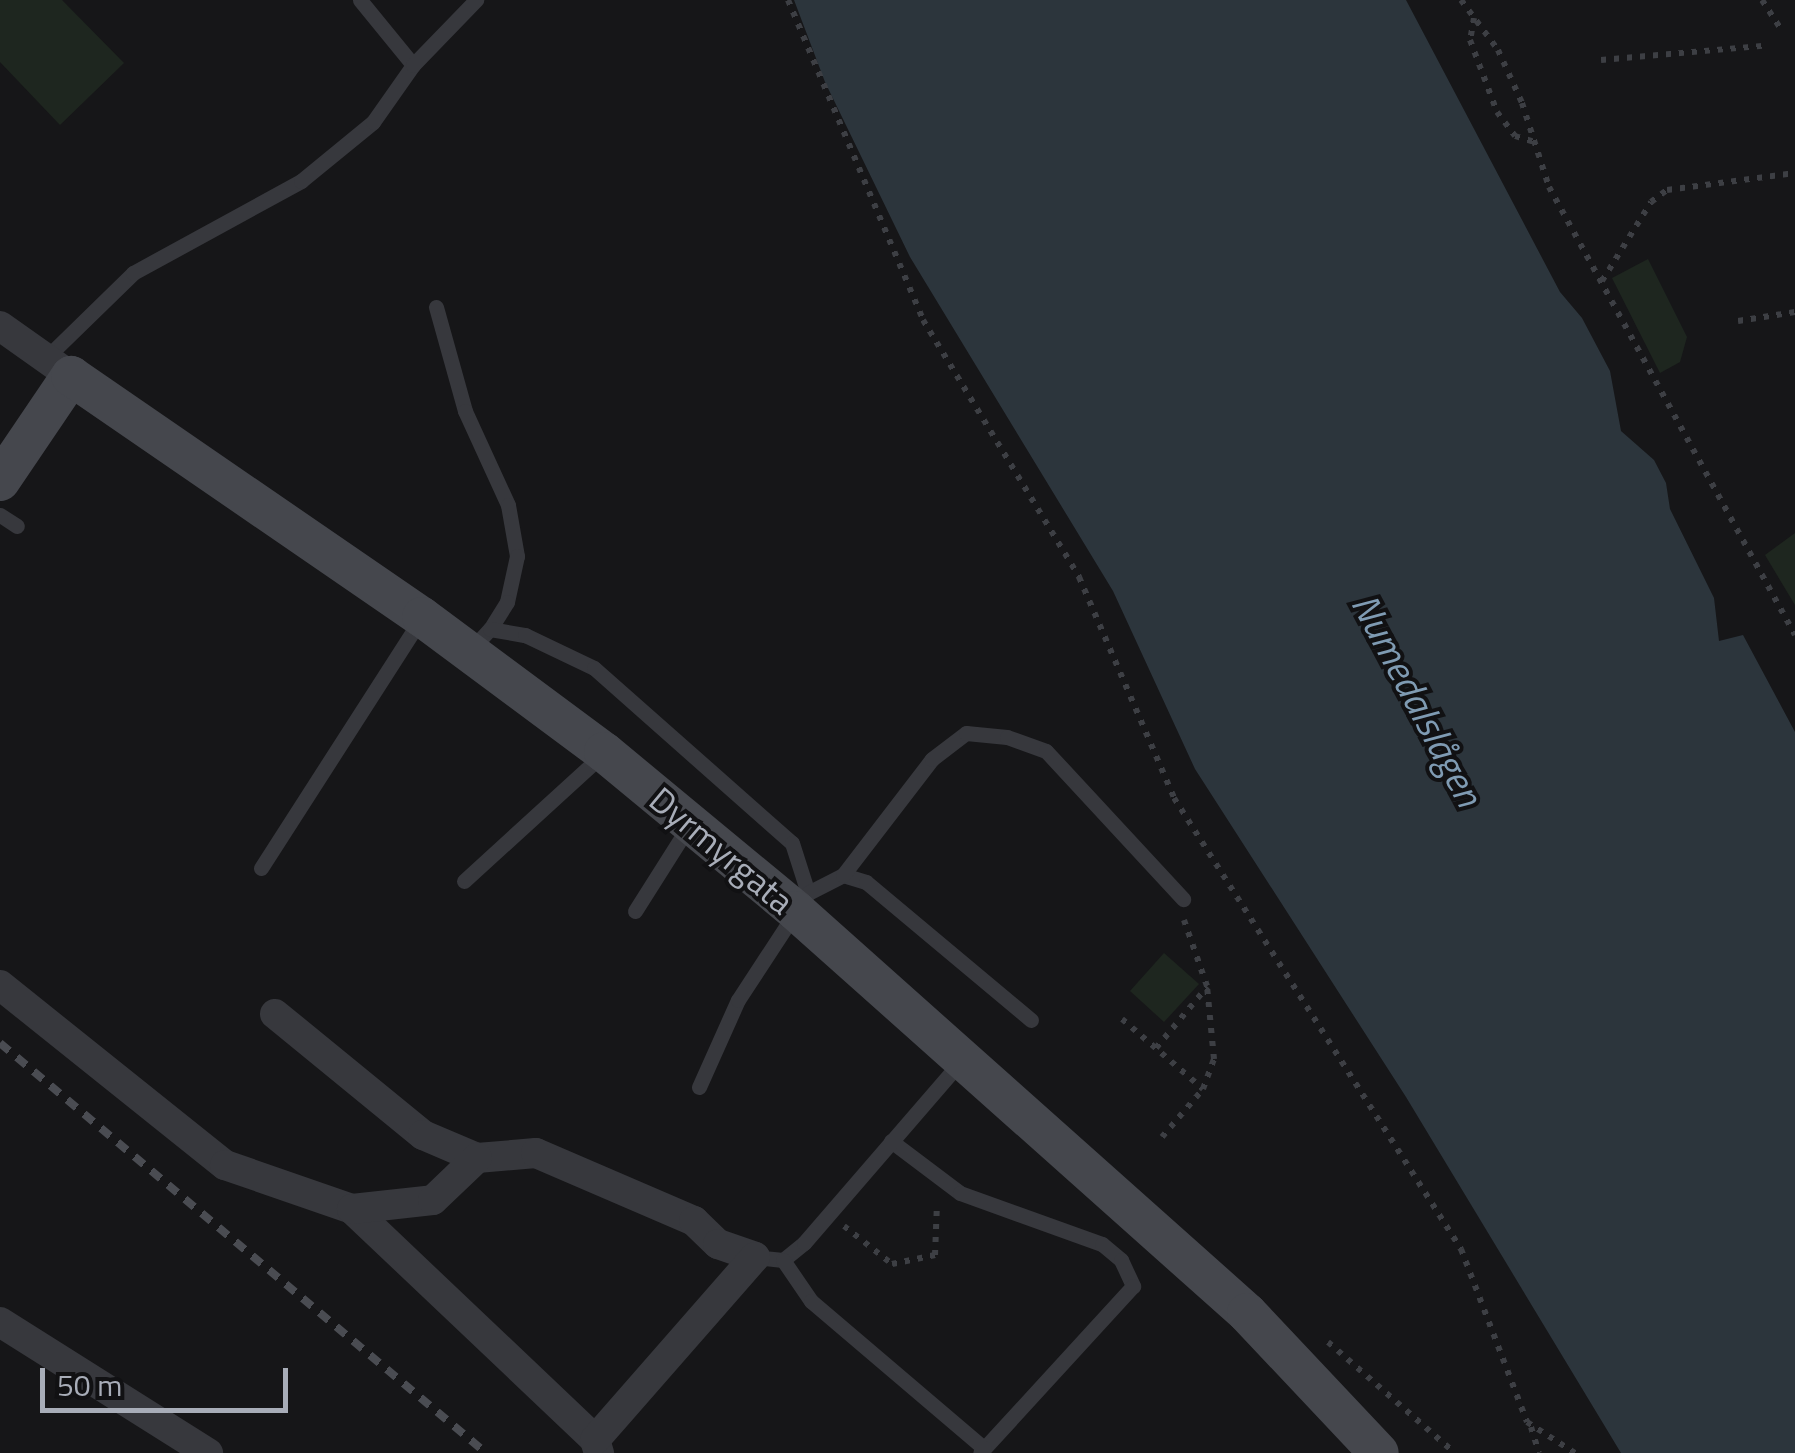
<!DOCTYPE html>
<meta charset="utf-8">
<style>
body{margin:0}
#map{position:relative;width:1795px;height:1453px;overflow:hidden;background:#161618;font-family:"Titillium Web",sans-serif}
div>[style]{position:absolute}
.green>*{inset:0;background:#1e261f}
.water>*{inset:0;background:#2c353c}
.path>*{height:6px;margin-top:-3px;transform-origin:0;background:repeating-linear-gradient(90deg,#3d3f44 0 5px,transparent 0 13px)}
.lane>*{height:15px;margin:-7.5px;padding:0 7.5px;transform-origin:7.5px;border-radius:7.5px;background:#37383d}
.street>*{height:30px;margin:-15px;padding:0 15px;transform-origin:15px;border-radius:15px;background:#37383d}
.secondary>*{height:40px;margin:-20px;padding:0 20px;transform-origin:20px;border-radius:20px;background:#45474d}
.rail>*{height:8px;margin-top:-4px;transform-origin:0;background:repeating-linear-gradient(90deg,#4a4c52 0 12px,transparent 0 22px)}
span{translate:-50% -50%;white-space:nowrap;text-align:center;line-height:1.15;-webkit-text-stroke:8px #111113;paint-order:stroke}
.street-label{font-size:35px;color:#a8adb8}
.water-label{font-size:38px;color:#7f9bb3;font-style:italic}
.scale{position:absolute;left:40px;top:1368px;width:248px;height:45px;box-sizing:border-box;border:5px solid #a8adb8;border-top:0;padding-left:12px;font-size:30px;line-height:35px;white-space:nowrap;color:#a8adb8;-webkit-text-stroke:8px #111113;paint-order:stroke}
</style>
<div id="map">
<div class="green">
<div style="clip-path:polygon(0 0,62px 0,124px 63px,60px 125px,0 62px)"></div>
<div style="clip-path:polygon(1648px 259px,1687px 337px,1680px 362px,1660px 373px,1612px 278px)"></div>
<div style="clip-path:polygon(1795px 533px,1795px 605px,1765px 555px)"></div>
<div style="clip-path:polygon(1164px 953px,1199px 984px,1164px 1022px,1130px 991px)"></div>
</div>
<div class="water">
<div style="clip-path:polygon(794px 0,1406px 0,1560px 292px,1582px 318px,1610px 371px,1621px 431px,1654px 460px,1666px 483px,1670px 509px,1714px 598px,1719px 641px,1743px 635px,1795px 732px,1795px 1453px,1621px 1453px,1406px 1097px,1195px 769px,1113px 591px,910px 257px,825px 82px)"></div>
</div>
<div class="path">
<div style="left:788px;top:0;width:347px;rotate:67.1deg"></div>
<div style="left:923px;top:320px;width:301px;rotate:58.7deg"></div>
<div style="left:1079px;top:577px;width:241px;rotate:66.7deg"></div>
<div style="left:1174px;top:798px;width:535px;rotate:57.53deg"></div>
<div style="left:1461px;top:1249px;width:185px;rotate:69.1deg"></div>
<div style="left:1527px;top:1422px;width:57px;rotate:32.9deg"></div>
<div style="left:1461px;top:0;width:62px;rotate:53.5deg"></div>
<div style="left:1498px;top:50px;width:58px;rotate:65.6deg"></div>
<div style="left:1522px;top:103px;width:88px;rotate:72.2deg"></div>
<div style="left:1549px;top:187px;width:511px;rotate:61.23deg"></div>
<div style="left:1762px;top:0;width:33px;rotate:57deg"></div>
<div style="left:1474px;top:18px;width:22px;rotate:100deg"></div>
<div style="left:1470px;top:40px;width:77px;rotate:69.4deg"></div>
<div style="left:1497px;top:112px;width:30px;rotate:53deg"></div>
<div style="left:1515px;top:136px;width:21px;rotate:17deg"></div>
<div style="left:1601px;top:60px;width:162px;rotate:-5deg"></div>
<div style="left:1602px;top:281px;width:93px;rotate:-58.2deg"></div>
<div style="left:1651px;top:202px;width:20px;rotate:-37deg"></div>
<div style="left:1667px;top:190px;width:129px;rotate:-7.6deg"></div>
<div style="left:1738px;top:321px;width:58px;rotate:-9deg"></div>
<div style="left:1122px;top:1019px;width:107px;rotate:40.8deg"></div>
<div style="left:1156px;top:1048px;width:80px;rotate:-50.1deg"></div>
<div style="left:1162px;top:1137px;width:63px;rotate:-49.5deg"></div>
<div style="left:1203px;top:1089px;width:32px;rotate:-70deg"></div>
<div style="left:1214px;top:1059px;width:73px;rotate:-95.5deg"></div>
<div style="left:1207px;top:986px;width:70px;rotate:-109.2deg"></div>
<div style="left:844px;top:1226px;width:61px;rotate:38.4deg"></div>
<div style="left:892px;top:1264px;width:44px;rotate:-11.8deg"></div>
<div style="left:935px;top:1255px;width:52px;rotate:-87.8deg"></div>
<div style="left:1328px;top:1342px;width:169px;rotate:41.2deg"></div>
<div style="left:1531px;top:1427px;width:27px;rotate:73deg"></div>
</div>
<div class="lane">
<div style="left:360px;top:0;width:84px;rotate:50.8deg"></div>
<div style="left:436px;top:307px;width:108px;rotate:74.4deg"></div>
<div style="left:465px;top:411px;width:103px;rotate:65.4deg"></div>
<div style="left:508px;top:505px;width:52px;rotate:80deg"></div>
<div style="left:517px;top:556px;width:47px;rotate:102.3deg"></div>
<div style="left:507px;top:602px;width:32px;rotate:122deg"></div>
<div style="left:46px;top:358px;width:122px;rotate:-44.3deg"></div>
<div style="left:133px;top:273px;width:192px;rotate:-28.7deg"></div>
<div style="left:301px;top:181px;width:93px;rotate:-39.3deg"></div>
<div style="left:373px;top:122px;width:70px;rotate:-54.9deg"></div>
<div style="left:413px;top:65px;width:91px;rotate:-45.9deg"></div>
<div style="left:0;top:515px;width:20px;rotate:33deg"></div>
<div style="left:469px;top:652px;width:31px;rotate:-48deg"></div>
<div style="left:490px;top:629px;width:36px;rotate:10deg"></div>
<div style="left:525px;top:635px;width:76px;rotate:25.6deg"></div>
<div style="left:594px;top:668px;width:264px;rotate:41.5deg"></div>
<div style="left:792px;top:843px;width:52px;rotate:72.3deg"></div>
<div style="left:261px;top:868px;width:298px;rotate:-57.3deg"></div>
<div style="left:843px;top:875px;width:24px;rotate:17deg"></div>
<div style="left:866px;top:882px;width:215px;rotate:39.9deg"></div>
<div style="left:464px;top:881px;width:187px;rotate:-42.4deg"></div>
<div style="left:635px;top:911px;width:103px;rotate:-57.7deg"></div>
<div style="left:699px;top:1087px;width:95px;rotate:-65.9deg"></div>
<div style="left:738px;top:1000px;width:128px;rotate:-56.8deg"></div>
<div style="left:808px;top:893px;width:39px;rotate:-27deg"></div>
<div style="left:843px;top:875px;width:146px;rotate:-52.5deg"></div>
<div style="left:932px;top:759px;width:43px;rotate:-37.4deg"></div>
<div style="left:966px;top:733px;width:41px;rotate:5.6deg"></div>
<div style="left:1007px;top:737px;width:41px;rotate:19.7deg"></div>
<div style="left:1046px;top:751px;width:202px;rotate:47.2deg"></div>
<div style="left:891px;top:1141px;width:86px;rotate:37deg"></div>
<div style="left:960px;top:1193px;width:151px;rotate:19.8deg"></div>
<div style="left:1102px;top:1244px;width:25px;rotate:40deg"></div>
<div style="left:1121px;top:1260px;width:29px;rotate:65deg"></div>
<div style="left:1133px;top:1286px;width:226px;rotate:132.5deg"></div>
<div style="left:755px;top:1257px;width:28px;rotate:6deg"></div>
<div style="left:783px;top:1260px;width:27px;rotate:-39deg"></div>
<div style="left:804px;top:1243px;width:240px;rotate:-49.2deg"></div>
<div style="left:783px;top:1260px;width:50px;rotate:55.7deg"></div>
<div style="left:811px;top:1301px;width:227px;rotate:40.4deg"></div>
</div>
<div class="street">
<div style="left:0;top:326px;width:87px;rotate:35.2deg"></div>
<div style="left:0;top:985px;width:288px;rotate:38.7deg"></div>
<div style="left:225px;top:1165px;width:134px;rotate:19.1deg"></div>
<div style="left:352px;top:1209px;width:335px;rotate:43.5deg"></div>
<div style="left:595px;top:1440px;width:14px;rotate:73deg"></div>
<div style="left:275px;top:1014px;width:191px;rotate:39.3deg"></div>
<div style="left:423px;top:1135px;width:59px;rotate:23.1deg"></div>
<div style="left:477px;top:1158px;width:59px;rotate:-4.8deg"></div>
<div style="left:536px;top:1153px;width:172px;rotate:23.3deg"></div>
<div style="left:694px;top:1221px;width:33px;rotate:44deg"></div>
<div style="left:718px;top:1244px;width:39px;rotate:19deg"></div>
<div style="left:755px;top:1257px;width:243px;rotate:131.2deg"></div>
<div style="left:352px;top:1209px;width:81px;rotate:-6.3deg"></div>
<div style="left:433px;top:1200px;width:61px;rotate:-43.7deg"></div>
<div style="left:0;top:1322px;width:246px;rotate:32.2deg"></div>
</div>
<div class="secondary">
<div style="left:0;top:481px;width:127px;rotate:-55.9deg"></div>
<div style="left:71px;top:376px;width:426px;rotate:34.5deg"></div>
<div style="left:422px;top:617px;width:227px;rotate:36.6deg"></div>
<div style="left:604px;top:752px;width:249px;rotate:39.6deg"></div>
<div style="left:796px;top:911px;width:604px;rotate:41.71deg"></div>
<div style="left:1247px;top:1313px;width:192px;rotate:46.7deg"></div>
</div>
<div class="rail">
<div style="left:0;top:1043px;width:636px;rotate:40.15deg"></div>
</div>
<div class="street-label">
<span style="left:722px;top:850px;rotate:40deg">Dyrmyrgata</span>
</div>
<div class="water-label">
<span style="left:1417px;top:700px;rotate:62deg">Numedalslågen</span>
</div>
<div class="scale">50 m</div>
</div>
